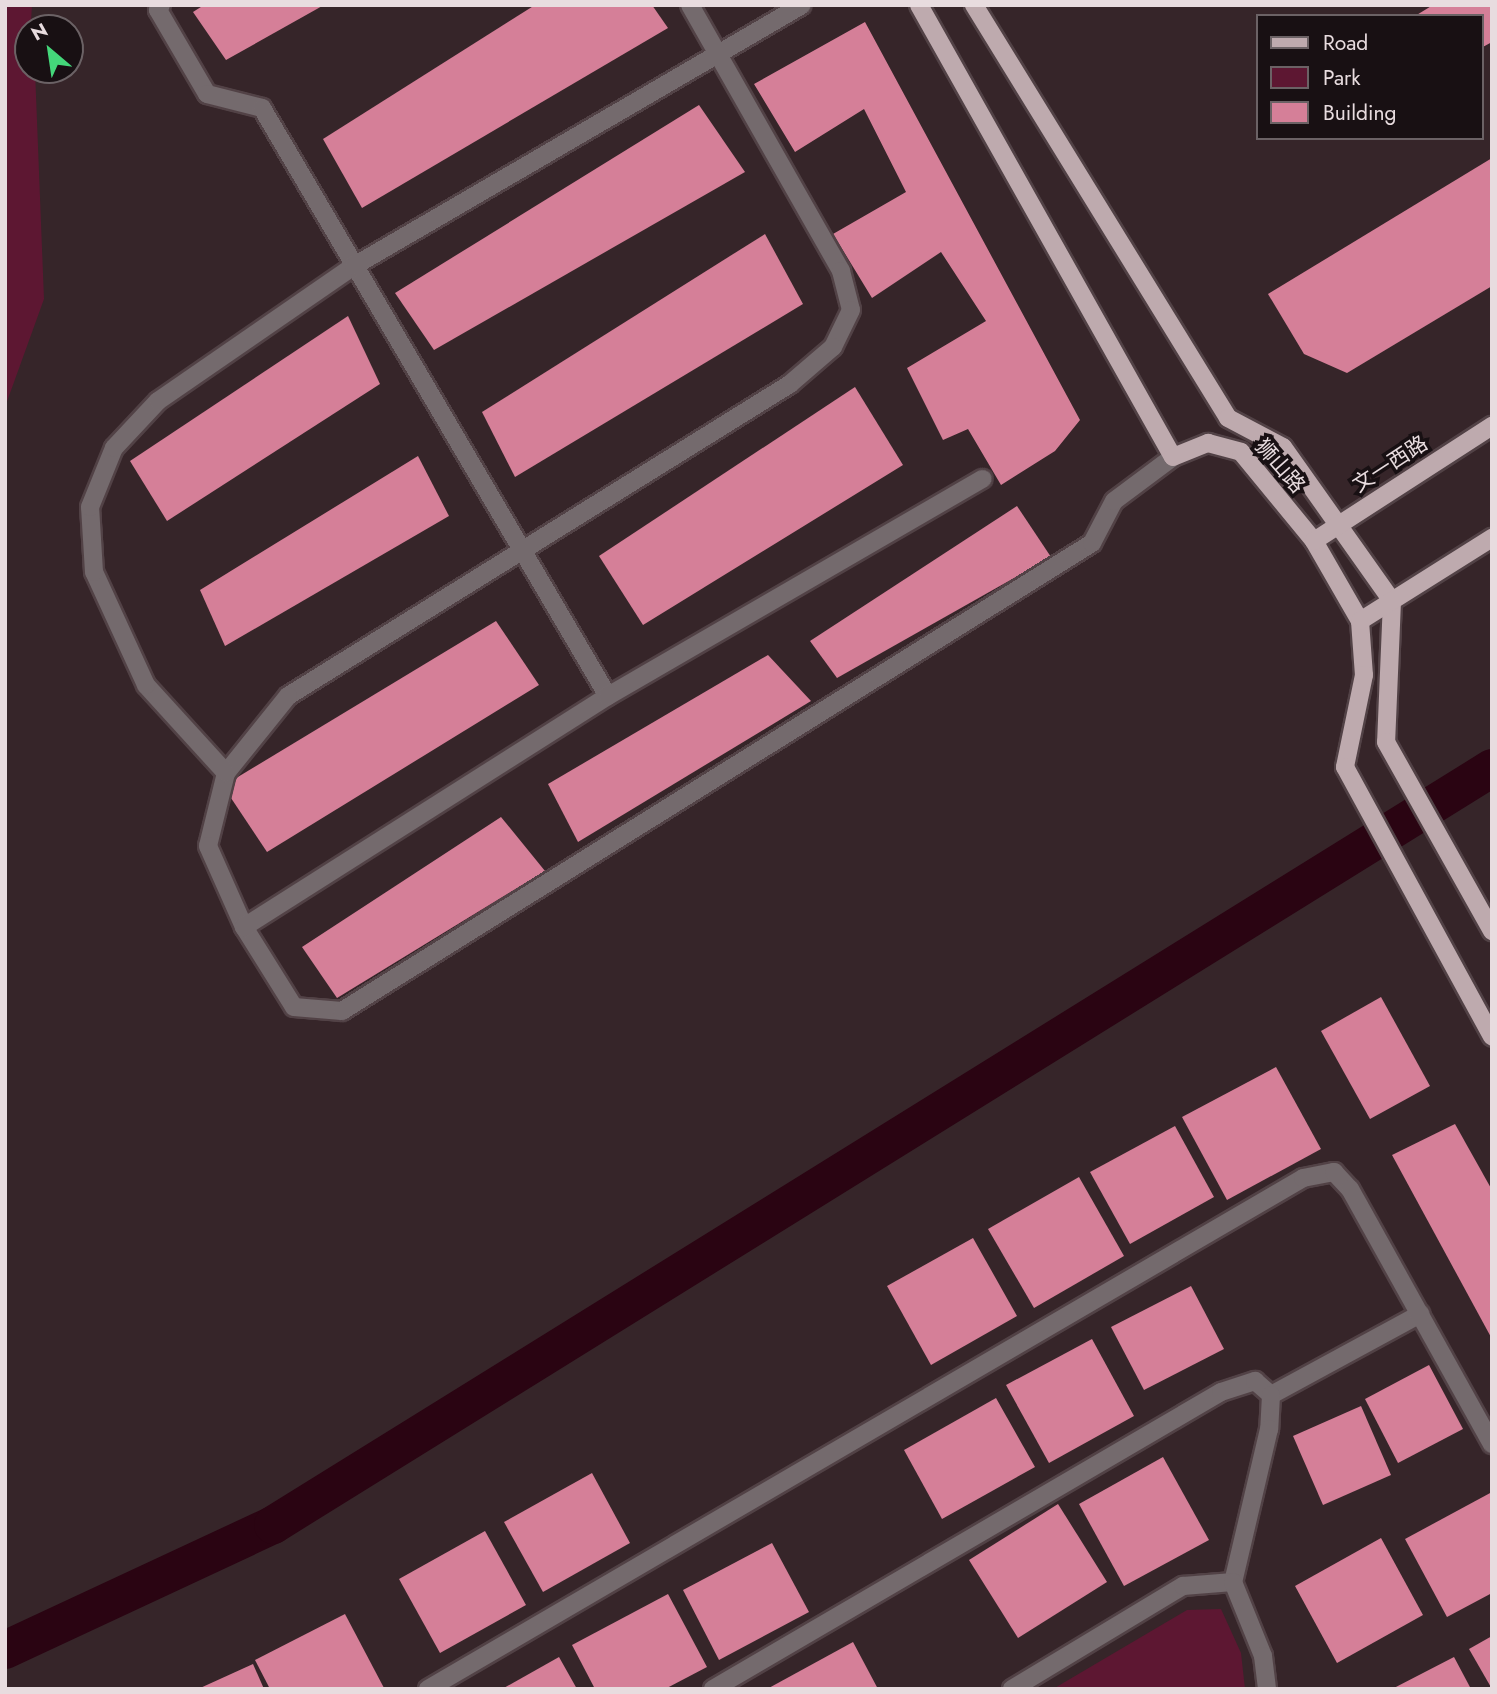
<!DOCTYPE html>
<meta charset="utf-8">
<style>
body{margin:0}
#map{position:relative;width:1497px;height:1694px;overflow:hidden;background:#362529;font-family:Jost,"Noto Sans SC",sans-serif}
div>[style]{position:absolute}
.green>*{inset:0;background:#5d1732}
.canal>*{height:38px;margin:-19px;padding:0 19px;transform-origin:19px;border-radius:19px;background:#2a0412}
.building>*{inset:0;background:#d57f98}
.roads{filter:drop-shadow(2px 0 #524246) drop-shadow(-2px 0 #524246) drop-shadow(0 2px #524246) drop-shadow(0 -2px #524246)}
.minor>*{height:18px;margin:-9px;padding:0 9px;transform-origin:9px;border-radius:9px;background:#746a6d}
.major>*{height:18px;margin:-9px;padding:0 9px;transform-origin:9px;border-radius:9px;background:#beaaae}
span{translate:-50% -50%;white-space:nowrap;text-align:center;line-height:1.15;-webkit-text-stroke:7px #181013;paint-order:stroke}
.street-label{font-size:21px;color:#e8dcdf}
.frame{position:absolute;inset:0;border:7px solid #e8dcdf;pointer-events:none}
.legend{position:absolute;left:1256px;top:14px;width:228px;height:126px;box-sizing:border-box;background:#181013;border:2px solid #6b6265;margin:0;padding:9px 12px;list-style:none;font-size:21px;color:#e8dcdf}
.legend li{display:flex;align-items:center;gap:14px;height:35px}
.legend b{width:35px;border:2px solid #6b6265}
.north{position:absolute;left:14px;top:14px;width:70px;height:70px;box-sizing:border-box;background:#181013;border:2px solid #6b6265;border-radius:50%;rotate:331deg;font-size:19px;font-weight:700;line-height:28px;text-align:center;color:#e8dcdf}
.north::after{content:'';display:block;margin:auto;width:24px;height:32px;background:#44d77a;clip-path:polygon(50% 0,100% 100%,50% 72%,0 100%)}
</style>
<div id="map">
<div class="green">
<div style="clip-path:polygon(5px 5px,32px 5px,28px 70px,35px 70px,44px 299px,5px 407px)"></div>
<div style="clip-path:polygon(1221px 1609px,1241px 1653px,1245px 1689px,1053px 1689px,1187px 1610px)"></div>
</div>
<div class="canal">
<div style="left:5px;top:1650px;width:296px;rotate:-25deg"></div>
<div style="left:273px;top:1525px;width:1435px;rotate:-31.84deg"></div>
</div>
<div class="building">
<div style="clip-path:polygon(204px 5px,324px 5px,226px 60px,193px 12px)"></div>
<div style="clip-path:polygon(535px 5px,652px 5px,668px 28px,362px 208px,323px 139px)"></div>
<div style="clip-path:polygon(1433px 5px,1492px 5px,1492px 42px,1481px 48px,1481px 16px,1415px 16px)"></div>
<div style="clip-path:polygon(865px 22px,1080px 420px,1055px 451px,1001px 485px,968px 429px,943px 440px,907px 368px,986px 321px,941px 252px,872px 298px,833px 234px,906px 192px,864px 109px,795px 152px,754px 84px)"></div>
<div style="clip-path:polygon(699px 105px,745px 172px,434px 350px,395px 293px)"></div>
<div style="clip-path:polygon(1492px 158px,1492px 286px,1347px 373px,1304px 354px,1268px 294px)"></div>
<div style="clip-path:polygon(765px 234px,803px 304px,515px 477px,482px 412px)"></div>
<div style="clip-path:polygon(348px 316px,380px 384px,167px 521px,130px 461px)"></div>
<div style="clip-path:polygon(855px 387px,903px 465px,643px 625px,599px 556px)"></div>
<div style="clip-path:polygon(418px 456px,449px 516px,225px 646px,200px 590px)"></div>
<div style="clip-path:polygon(1017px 506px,1051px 557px,837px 678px,810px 641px)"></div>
<div style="clip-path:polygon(496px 621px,539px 685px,267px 852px,223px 786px)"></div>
<div style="clip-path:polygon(768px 655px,811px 701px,578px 842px,548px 784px)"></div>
<div style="clip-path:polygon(501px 817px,545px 871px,337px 998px,302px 947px)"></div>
<div style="clip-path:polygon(1381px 997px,1430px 1086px,1370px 1119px,1321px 1031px)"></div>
<div style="clip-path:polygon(1276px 1067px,1321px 1149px,1227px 1200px,1182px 1117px)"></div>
<div style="clip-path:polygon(1455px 1124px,1492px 1190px,1492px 1339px,1392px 1155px)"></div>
<div style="clip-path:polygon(1175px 1126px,1214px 1197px,1130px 1244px,1090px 1172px)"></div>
<div style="clip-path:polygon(1079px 1177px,1124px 1256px,1034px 1308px,988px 1229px)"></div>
<div style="clip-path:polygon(973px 1238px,1017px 1316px,931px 1365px,887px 1286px)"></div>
<div style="clip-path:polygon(1191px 1286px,1224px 1349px,1144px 1390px,1111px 1327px)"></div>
<div style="clip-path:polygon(1092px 1339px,1134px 1416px,1049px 1463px,1006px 1385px)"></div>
<div style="clip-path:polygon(1429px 1365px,1463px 1429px,1398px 1463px,1365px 1399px)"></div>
<div style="clip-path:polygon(996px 1398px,1035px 1467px,942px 1519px,904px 1450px)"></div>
<div style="clip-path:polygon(1361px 1406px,1391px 1475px,1323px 1505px,1293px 1436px)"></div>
<div style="clip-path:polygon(1163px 1457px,1209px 1540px,1124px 1586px,1079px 1504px)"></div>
<div style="clip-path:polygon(592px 1473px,630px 1543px,543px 1592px,504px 1522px)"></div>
<div style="clip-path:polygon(1492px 1492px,1492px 1593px,1447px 1617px,1405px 1539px)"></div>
<div style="clip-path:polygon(1058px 1504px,1107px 1582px,1018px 1638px,969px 1560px)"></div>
<div style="clip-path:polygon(485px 1531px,526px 1605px,440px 1653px,399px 1579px)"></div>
<div style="clip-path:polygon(1381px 1538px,1423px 1615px,1337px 1663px,1295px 1586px)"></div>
<div style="clip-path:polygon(772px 1543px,809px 1612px,719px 1660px,683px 1590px)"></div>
<div style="clip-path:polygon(668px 1594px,707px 1667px,665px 1689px,595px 1689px,572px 1645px)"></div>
<div style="clip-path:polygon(345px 1614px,384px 1688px,270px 1689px,255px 1660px)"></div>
<div style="clip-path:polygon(1492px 1636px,1492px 1689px,1469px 1649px)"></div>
<div style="clip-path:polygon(853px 1642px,878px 1689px,767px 1689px)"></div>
<div style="clip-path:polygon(559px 1657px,577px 1689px,502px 1689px)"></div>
<div style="clip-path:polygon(1454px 1657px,1471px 1689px,1392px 1689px)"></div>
<div style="clip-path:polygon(253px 1664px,264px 1689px,198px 1689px)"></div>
</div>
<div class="roads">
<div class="minor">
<div style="left:161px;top:5px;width:6px;rotate:121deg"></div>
<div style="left:158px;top:10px;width:97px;rotate:59.7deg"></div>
<div style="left:207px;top:94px;width:57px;rotate:14.3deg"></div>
<div style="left:262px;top:108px;width:682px;rotate:59.53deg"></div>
<div style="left:690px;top:5px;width:306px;rotate:60.4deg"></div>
<div style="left:841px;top:271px;width:40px;rotate:75.6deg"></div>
<div style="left:851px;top:310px;width:41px;rotate:115.9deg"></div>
<div style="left:833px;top:347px;width:57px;rotate:139.3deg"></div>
<div style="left:790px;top:384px;width:591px;rotate:148.14deg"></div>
<div style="left:288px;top:696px;width:99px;rotate:128.8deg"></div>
<div style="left:226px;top:773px;width:75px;rotate:103.9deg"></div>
<div style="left:208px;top:846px;width:89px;rotate:66deg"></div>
<div style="left:244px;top:927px;width:94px;rotate:58deg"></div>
<div style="left:294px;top:1007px;width:48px;rotate:4.8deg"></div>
<div style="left:342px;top:1011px;width:884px;rotate:-31.96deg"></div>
<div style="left:1092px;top:543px;width:47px;rotate:-62.4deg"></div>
<div style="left:1114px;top:501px;width:74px;rotate:-36.7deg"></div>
<div style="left:226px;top:773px;width:119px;rotate:-132.3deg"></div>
<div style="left:146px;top:685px;width:124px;rotate:-114.7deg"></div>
<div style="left:94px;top:572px;width:65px;rotate:-93.5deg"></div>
<div style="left:90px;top:507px;width:64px;rotate:-67.9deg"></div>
<div style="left:114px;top:448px;width:64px;rotate:-46.9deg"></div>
<div style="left:158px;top:401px;width:238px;rotate:-34.6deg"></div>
<div style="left:354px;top:266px;width:518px;rotate:-30.22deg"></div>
<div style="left:244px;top:927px;width:431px;rotate:-32.4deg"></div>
<div style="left:608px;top:696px;width:433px;rotate:-30.1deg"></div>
<div style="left:1271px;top:1395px;width:170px;rotate:-28.5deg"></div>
<div style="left:428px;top:1689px;width:1013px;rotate:-30.28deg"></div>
<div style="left:1303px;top:1178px;width:32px;rotate:-11deg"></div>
<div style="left:1334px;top:1172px;width:23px;rotate:47deg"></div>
<div style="left:1350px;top:1189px;width:292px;rotate:60.9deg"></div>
<div style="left:713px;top:1689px;width:588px;rotate:-30.31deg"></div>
<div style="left:1221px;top:1392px;width:36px;rotate:-18deg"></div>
<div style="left:1255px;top:1381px;width:21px;rotate:41deg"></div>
<div style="left:1271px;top:1395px;width:34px;rotate:93deg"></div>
<div style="left:1269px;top:1429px;width:157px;rotate:103.2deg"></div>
<div style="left:1012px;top:1689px;width:200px;rotate:-31.1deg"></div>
<div style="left:1183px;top:1586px;width:50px;rotate:-4.6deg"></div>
<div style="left:1233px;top:1582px;width:80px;rotate:67.9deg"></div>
<div style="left:1263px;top:1656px;width:33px;rotate:83deg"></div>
</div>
<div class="major">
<div style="left:919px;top:5px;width:518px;rotate:60.67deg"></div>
<div style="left:1173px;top:457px;width:38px;rotate:-22deg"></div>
<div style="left:1208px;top:443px;width:34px;rotate:15deg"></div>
<div style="left:1241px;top:452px;width:115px;rotate:50.6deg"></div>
<div style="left:1314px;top:541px;width:92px;rotate:60.1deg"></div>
<div style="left:1360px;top:621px;width:54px;rotate:85.8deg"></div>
<div style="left:1364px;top:675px;width:94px;rotate:101.7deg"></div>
<div style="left:1345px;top:767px;width:307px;rotate:61.4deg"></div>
<div style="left:974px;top:5px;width:485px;rotate:58.4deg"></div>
<div style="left:1228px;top:418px;width:62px;rotate:27.8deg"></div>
<div style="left:1283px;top:447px;width:189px;rotate:54.7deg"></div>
<div style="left:1392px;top:601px;width:141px;rotate:92.4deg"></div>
<div style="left:1386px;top:742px;width:217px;rotate:60.7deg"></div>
<div style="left:1314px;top:541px;width:212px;rotate:-32.9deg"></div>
<div style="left:1360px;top:621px;width:156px;rotate:-32.2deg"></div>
</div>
</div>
<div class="street-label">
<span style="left:1390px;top:464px;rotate:-33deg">文一西路</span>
<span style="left:1280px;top:466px;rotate:49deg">狮山路</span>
</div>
<div class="frame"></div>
<ul class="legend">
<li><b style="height:9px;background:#beaaae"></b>Road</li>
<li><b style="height:19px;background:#5d1732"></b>Park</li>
<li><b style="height:19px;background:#d57f98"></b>Building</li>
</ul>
<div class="north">N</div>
</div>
